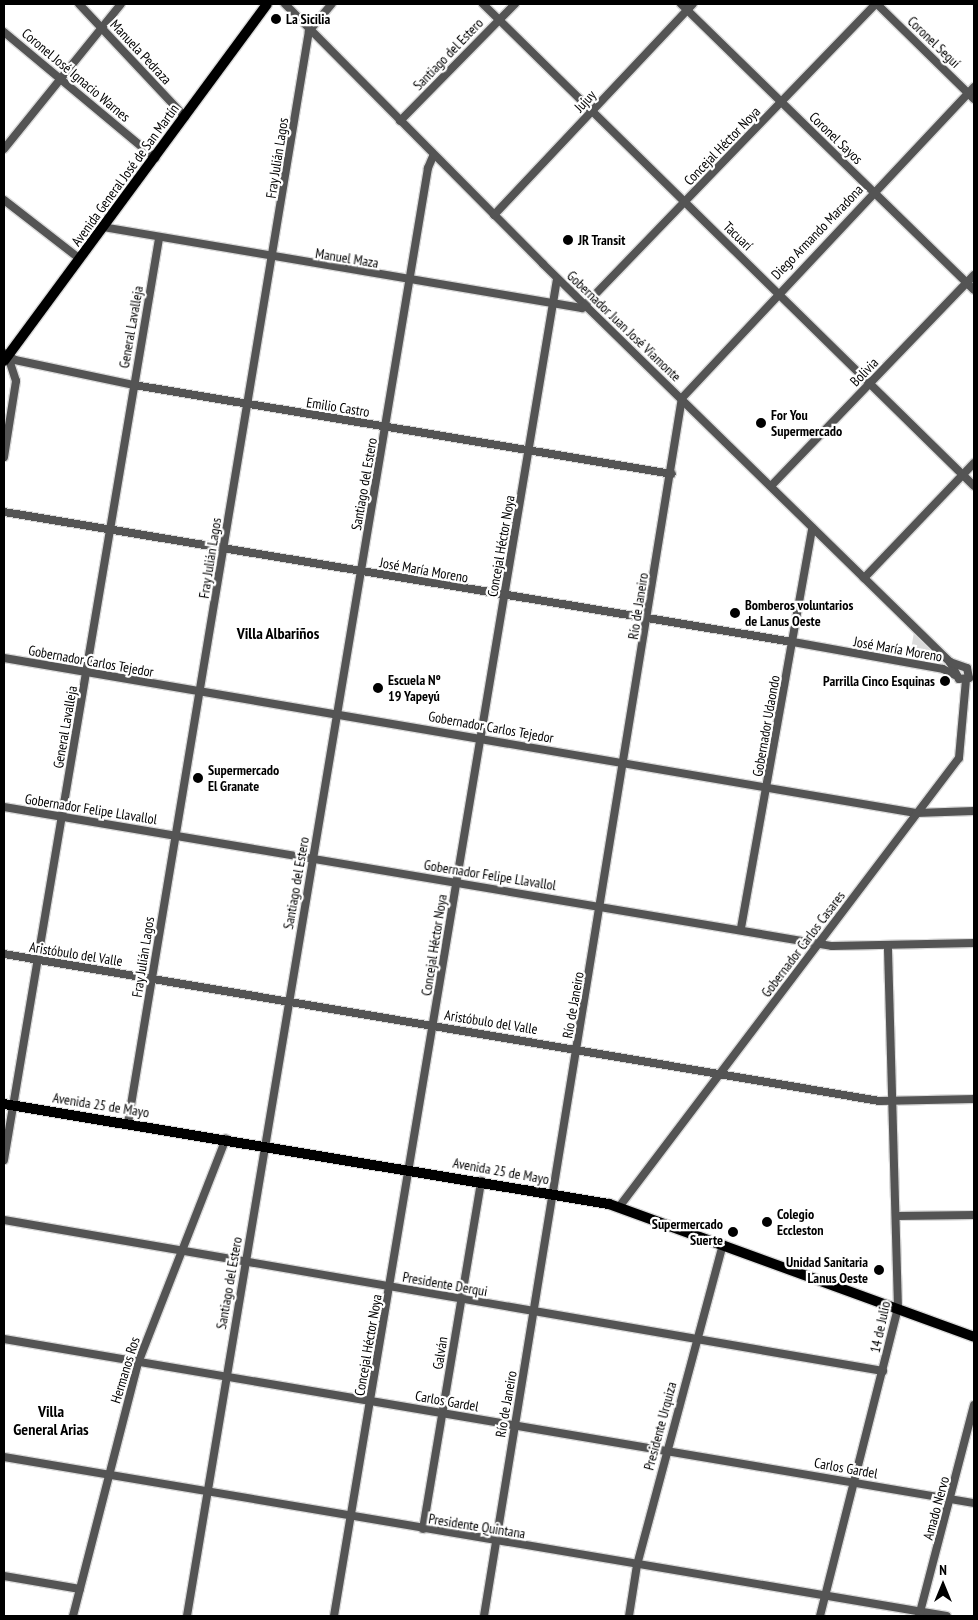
<!DOCTYPE html>
<meta charset="utf-8">
<style>
body{margin:0}
#map{position:relative;width:978px;height:1620px;overflow:hidden;background:#fff;font-family:"PT Sans Narrow",sans-serif}
div>[style]{position:absolute}
.green>*{inset:0;background:#dbdbdb}
.roads{filter:drop-shadow(1px 0 #dbdbdb) drop-shadow(-1px 0 #dbdbdb) drop-shadow(0 1px #dbdbdb) drop-shadow(0 -1px #dbdbdb)}
.minor>*{height:8px;margin:-4px;padding:0 4px;transform-origin:4px;border-radius:4px;background:#545454}
.major>*{height:10px;margin:-5px;padding:0 5px;transform-origin:5px;border-radius:5px;background:#000}
.dots>*{width:14px;height:14px;translate:-50% -50%;box-sizing:border-box;border:2px solid #fff;border-radius:50%}
span{translate:-50% -50%;white-space:nowrap;text-align:center;line-height:1.15;-webkit-text-stroke:4.5px #fff;paint-order:stroke}
.poi-label{font-size:14px;color:#000;font-weight:700}
.left{translate:0 -50%;text-align:left}
.right{translate:-100% -50%;text-align:right}
.street-label{font-size:14px;color:#000}
.quarter-label{font-size:16px;color:#000;font-weight:700}
.frame{position:absolute;inset:0;border:5px solid #000;pointer-events:none}
.north{position:absolute;left:918px;top:1560px;width:50px;height:50px;-webkit-text-stroke:4px #fff;paint-order:stroke;rotate:0deg;font-size:14px;font-weight:700;line-height:20px;text-align:center;color:#000}
.north::after{content:'';display:block;margin:auto;width:18px;height:22px;background:#000;clip-path:polygon(50% 0,100% 100%,50% 72%,0 100%)}
</style>
<div id="map">
<div class="green">
<div style="clip-path:polygon(914px 632px,939px 657px,939px 662px,909px 662px)"></div>
</div>
<div class="roads">
<div class="minor">
<div style="left:79px;top:4px;width:155px;rotate:46.8deg"></div>
<div style="left:285px;top:4px;width:366px;rotate:45.2deg"></div>
<div style="left:543px;top:264px;width:569px;rotate:44.36deg"></div>
<div style="left:950px;top:662px;width:19px;rotate:62deg"></div>
<div style="left:959px;top:679px;width:10px;rotate:-6deg"></div>
<div style="left:969px;top:678px;width:10px;rotate:-101deg"></div>
<div style="left:967px;top:668px;width:18px;rotate:-161deg"></div>
<div style="left:483px;top:4px;width:688px;rotate:44.47deg"></div>
<div style="left:681px;top:4px;width:409px;rotate:44.3deg"></div>
<div style="left:877px;top:4px;width:136px;rotate:44.4deg"></div>
<div style="left:4px;top:32px;width:197px;rotate:39.8deg"></div>
<div style="left:400px;top:121px;width:164px;rotate:-45.5deg"></div>
<div style="left:4px;top:149px;width:186px;rotate:-51.1deg"></div>
<div style="left:4px;top:200px;width:96px;rotate:37.8deg"></div>
<div style="left:494px;top:215px;width:290px;rotate:-46.7deg"></div>
<div style="left:103px;top:227px;width:486px;rotate:9.6deg"></div>
<div style="left:582px;top:308px;width:423px;rotate:-46deg"></div>
<div style="left:4px;top:353px;width:13px;rotate:32deg"></div>
<div style="left:15px;top:360px;width:122px;rotate:11.9deg"></div>
<div style="left:134px;top:385px;width:545px;rotate:9.39deg"></div>
<div style="left:682px;top:398px;width:427px;rotate:-46.8deg"></div>
<div style="left:4px;top:457px;width:77px;rotate:-81deg"></div>
<div style="left:16px;top:381px;width:26px;rotate:-108deg"></div>
<div style="left:771px;top:486px;width:293px;rotate:-46.1deg"></div>
<div style="left:4px;top:512px;width:800px;rotate:9.36deg"></div>
<div style="left:793px;top:642px;width:152px;rotate:10.2deg"></div>
<div style="left:943px;top:669px;width:16px;rotate:27deg"></div>
<div style="left:864px;top:578px;width:159px;rotate:-46.3deg"></div>
<div style="left:4px;top:658px;width:925px;rotate:9.65deg"></div>
<div style="left:916px;top:813px;width:58px;rotate:-2deg"></div>
<div style="left:4px;top:807px;width:840px;rotate:9.53deg"></div>
<div style="left:832px;top:946px;width:142px;rotate:-1.2deg"></div>
<div style="left:741px;top:928px;width:406px;rotate:-79.9deg"></div>
<div style="left:4px;top:954px;width:888px;rotate:9.53deg"></div>
<div style="left:880px;top:1101px;width:94px;rotate:-1.2deg"></div>
<div style="left:128px;top:1123px;width:1107px;rotate:-80.59deg"></div>
<div style="left:309px;top:31px;width:35px;rotate:-50deg"></div>
<div style="left:4px;top:1160px;width:934px;rotate:-80.45deg"></div>
<div style="left:619px;top:1207px;width:563px;rotate:-52.87deg"></div>
<div style="left:959px;top:758px;width:78px;rotate:-84.9deg"></div>
<div style="left:897px;top:1216px;width:77px;rotate:-0.7deg"></div>
<div style="left:4px;top:1220px;width:892px;rotate:9.75deg"></div>
<div style="left:4px;top:1339px;width:984px;rotate:9.6deg"></div>
<div style="left:4px;top:1457px;width:956px;rotate:9.57deg"></div>
<div style="left:423px;top:1529px;width:353px;rotate:-80.5deg"></div>
<div style="left:4px;top:1576px;width:77px;rotate:9.7deg"></div>
<div style="left:73px;top:1616px;width:261px;rotate:-75.6deg"></div>
<div style="left:138px;top:1363px;width:241px;rotate:-68.6deg"></div>
<div style="left:187px;top:1616px;width:1468px;rotate:-80.55deg"></div>
<div style="left:428px;top:168px;width:13px;rotate:-67deg"></div>
<div style="left:334px;top:1616px;width:1355px;rotate:-80.53deg"></div>
<div style="left:484px;top:1616px;width:1234px;rotate:-80.77deg"></div>
<div style="left:629px;top:1616px;width:52px;rotate:-81.1deg"></div>
<div style="left:637px;top:1565px;width:332px;rotate:-75deg"></div>
<div style="left:820px;top:1616px;width:318px;rotate:-75.8deg"></div>
<div style="left:898px;top:1308px;width:362px;rotate:-91.6deg"></div>
<div style="left:919px;top:1616px;width:218px;rotate:-75.4deg"></div>
</div>
<div class="major">
<div style="left:4px;top:361px;width:443px;rotate:-53.6deg"></div>
<div style="left:4px;top:1104px;width:613px;rotate:9.39deg"></div>
<div style="left:609px;top:1204px;width:388px;rotate:20deg"></div>
</div>
</div>
<div class="dots">
<div style="left:276px;top:19px;background:#000"></div>
<div style="left:568px;top:240px;background:#000"></div>
<div style="left:761px;top:423px;background:#000"></div>
<div style="left:735px;top:613px;background:#000"></div>
<div style="left:945px;top:681px;background:#000"></div>
<div style="left:378px;top:688px;background:#000"></div>
<div style="left:198px;top:778px;background:#000"></div>
<div style="left:767px;top:1222px;background:#000"></div>
<div style="left:733px;top:1232px;background:#000"></div>
<div style="left:879px;top:1270px;background:#000"></div>
</div>
<div class="poi-label">
<span class="left" style="left:286px;top:19px">La Sicilia</span>
<span class="left" style="left:578px;top:240px">JR Transit</span>
<span class="left" style="left:771px;top:423px">For You<br>Supermercado</span>
<span class="left" style="left:745px;top:613px">Bomberos voluntarios<br>de Lanus Oeste</span>
<span class="left" style="left:388px;top:688px">Escuela Nº<br>19 Yapeyú</span>
<span class="right" style="left:935px;top:681px">Parrilla Cinco Esquinas</span>
<span class="left" style="left:208px;top:778px">Supermercado<br>El Granate</span>
<span class="left" style="left:777px;top:1222px">Colegio<br>Eccleston</span>
<span class="right" style="left:723px;top:1232px">Supermercado<br>Suerte</span>
<span class="right" style="left:868px;top:1270px">Unidad Sanitaria<br>Lanus Oeste</span>
</div>
<div class="street-label">
<span style="left:934px;top:42px;rotate:44deg">Coronel Seguí</span>
<span style="left:141px;top:52px;rotate:47deg">Manuela Pedraza</span>
<span style="left:448px;top:54px;rotate:-46deg">Santiago del Estero</span>
<span style="left:76px;top:75px;rotate:40deg">Coronel José Ignacio Warnes</span>
<span style="left:585px;top:101px;rotate:-47deg">Jujuy</span>
<span style="left:836px;top:138px;rotate:44deg">Coronel Sayos</span>
<span style="left:722px;top:146px;rotate:-46deg">Concejal Héctor Noya</span>
<span style="left:277px;top:158px;rotate:-81deg">Fray Julián Lagos</span>
<span style="left:125px;top:175px;rotate:-54deg">Avenida General José de San Martín</span>
<span style="left:817px;top:232px;rotate:-46deg">Diego Armando Maradona</span>
<span style="left:738px;top:236px;rotate:44deg">Tacuarí</span>
<span style="left:347px;top:258px;rotate:9deg">Manuel Maza</span>
<span style="left:624px;top:326px;rotate:44deg">Gobernador Juan José Viamonte</span>
<span style="left:131px;top:327px;rotate:-80deg">General Lavalleja</span>
<span style="left:864px;top:372px;rotate:-46deg">Bolivia</span>
<span style="left:338px;top:407px;rotate:9deg">Emilio Castro</span>
<span style="left:364px;top:484px;rotate:-80deg">Santiago del Estero</span>
<span style="left:501px;top:546px;rotate:-80deg">Concejal Héctor Noya</span>
<span style="left:210px;top:558px;rotate:-81deg">Fray Julián Lagos</span>
<span style="left:424px;top:570px;rotate:10deg">José María Moreno</span>
<span style="left:638px;top:606px;rotate:-81deg">Río de Janeiro</span>
<span style="left:898px;top:649px;rotate:10deg">José María Moreno</span>
<span style="left:91px;top:661px;rotate:10deg">Gobernador Carlos Tejedor</span>
<span style="left:766px;top:726px;rotate:-80deg">Gobernador Udaondo</span>
<span style="left:65px;top:727px;rotate:-80deg">General Lavalleja</span>
<span style="left:491px;top:727px;rotate:10deg">Gobernador Carlos Tejedor</span>
<span style="left:91px;top:809px;rotate:9deg">Gobernador Felipe Llavallol</span>
<span style="left:490px;top:875px;rotate:9deg">Gobernador Felipe Llavallol</span>
<span style="left:296px;top:883px;rotate:-80deg">Santiago del Estero</span>
<span style="left:803px;top:944px;rotate:-53deg">Gobernador Carlos Casares</span>
<span style="left:434px;top:945px;rotate:-81deg">Concejal Héctor Noya</span>
<span style="left:76px;top:954px;rotate:9deg">Aristóbulo del Valle</span>
<span style="left:143px;top:957px;rotate:-81deg">Fray Julián Lagos</span>
<span style="left:573px;top:1005px;rotate:-80deg">Río de Janeiro</span>
<span style="left:491px;top:1022px;rotate:9deg">Aristóbulo del Valle</span>
<span style="left:101px;top:1105px;rotate:9deg">Avenida 25 de Mayo</span>
<span style="left:501px;top:1171px;rotate:10deg">Avenida 25 de Mayo</span>
<span style="left:229px;top:1283px;rotate:-80deg">Santiago del Estero</span>
<span style="left:445px;top:1284px;rotate:10deg">Presidente Derqui</span>
<span style="left:880px;top:1327px;rotate:-78deg">14 de Julio</span>
<span style="left:368px;top:1345px;rotate:-80deg">Concejal Héctor Noya</span>
<span style="left:440px;top:1353px;rotate:-81deg">Galván</span>
<span style="left:125px;top:1370px;rotate:-73deg">Hermanos Ros</span>
<span style="left:447px;top:1401px;rotate:10deg">Carlos Gardel</span>
<span style="left:506px;top:1404px;rotate:-80deg">Río de Janeiro</span>
<span style="left:660px;top:1426px;rotate:-75deg">Presidente Urquiza</span>
<span style="left:846px;top:1468px;rotate:10deg">Carlos Gardel</span>
<span style="left:936px;top:1508px;rotate:-75deg">Amado Nervo</span>
<span style="left:477px;top:1526px;rotate:9deg">Presidente Quintana</span>
</div>
<div class="quarter-label">
<span style="left:278px;top:633px">Villa Albariños</span>
<span style="left:51px;top:1420px">Villa<br>General Arias</span>
</div>
<div class="frame"></div>
<div class="north">N</div>
</div>
